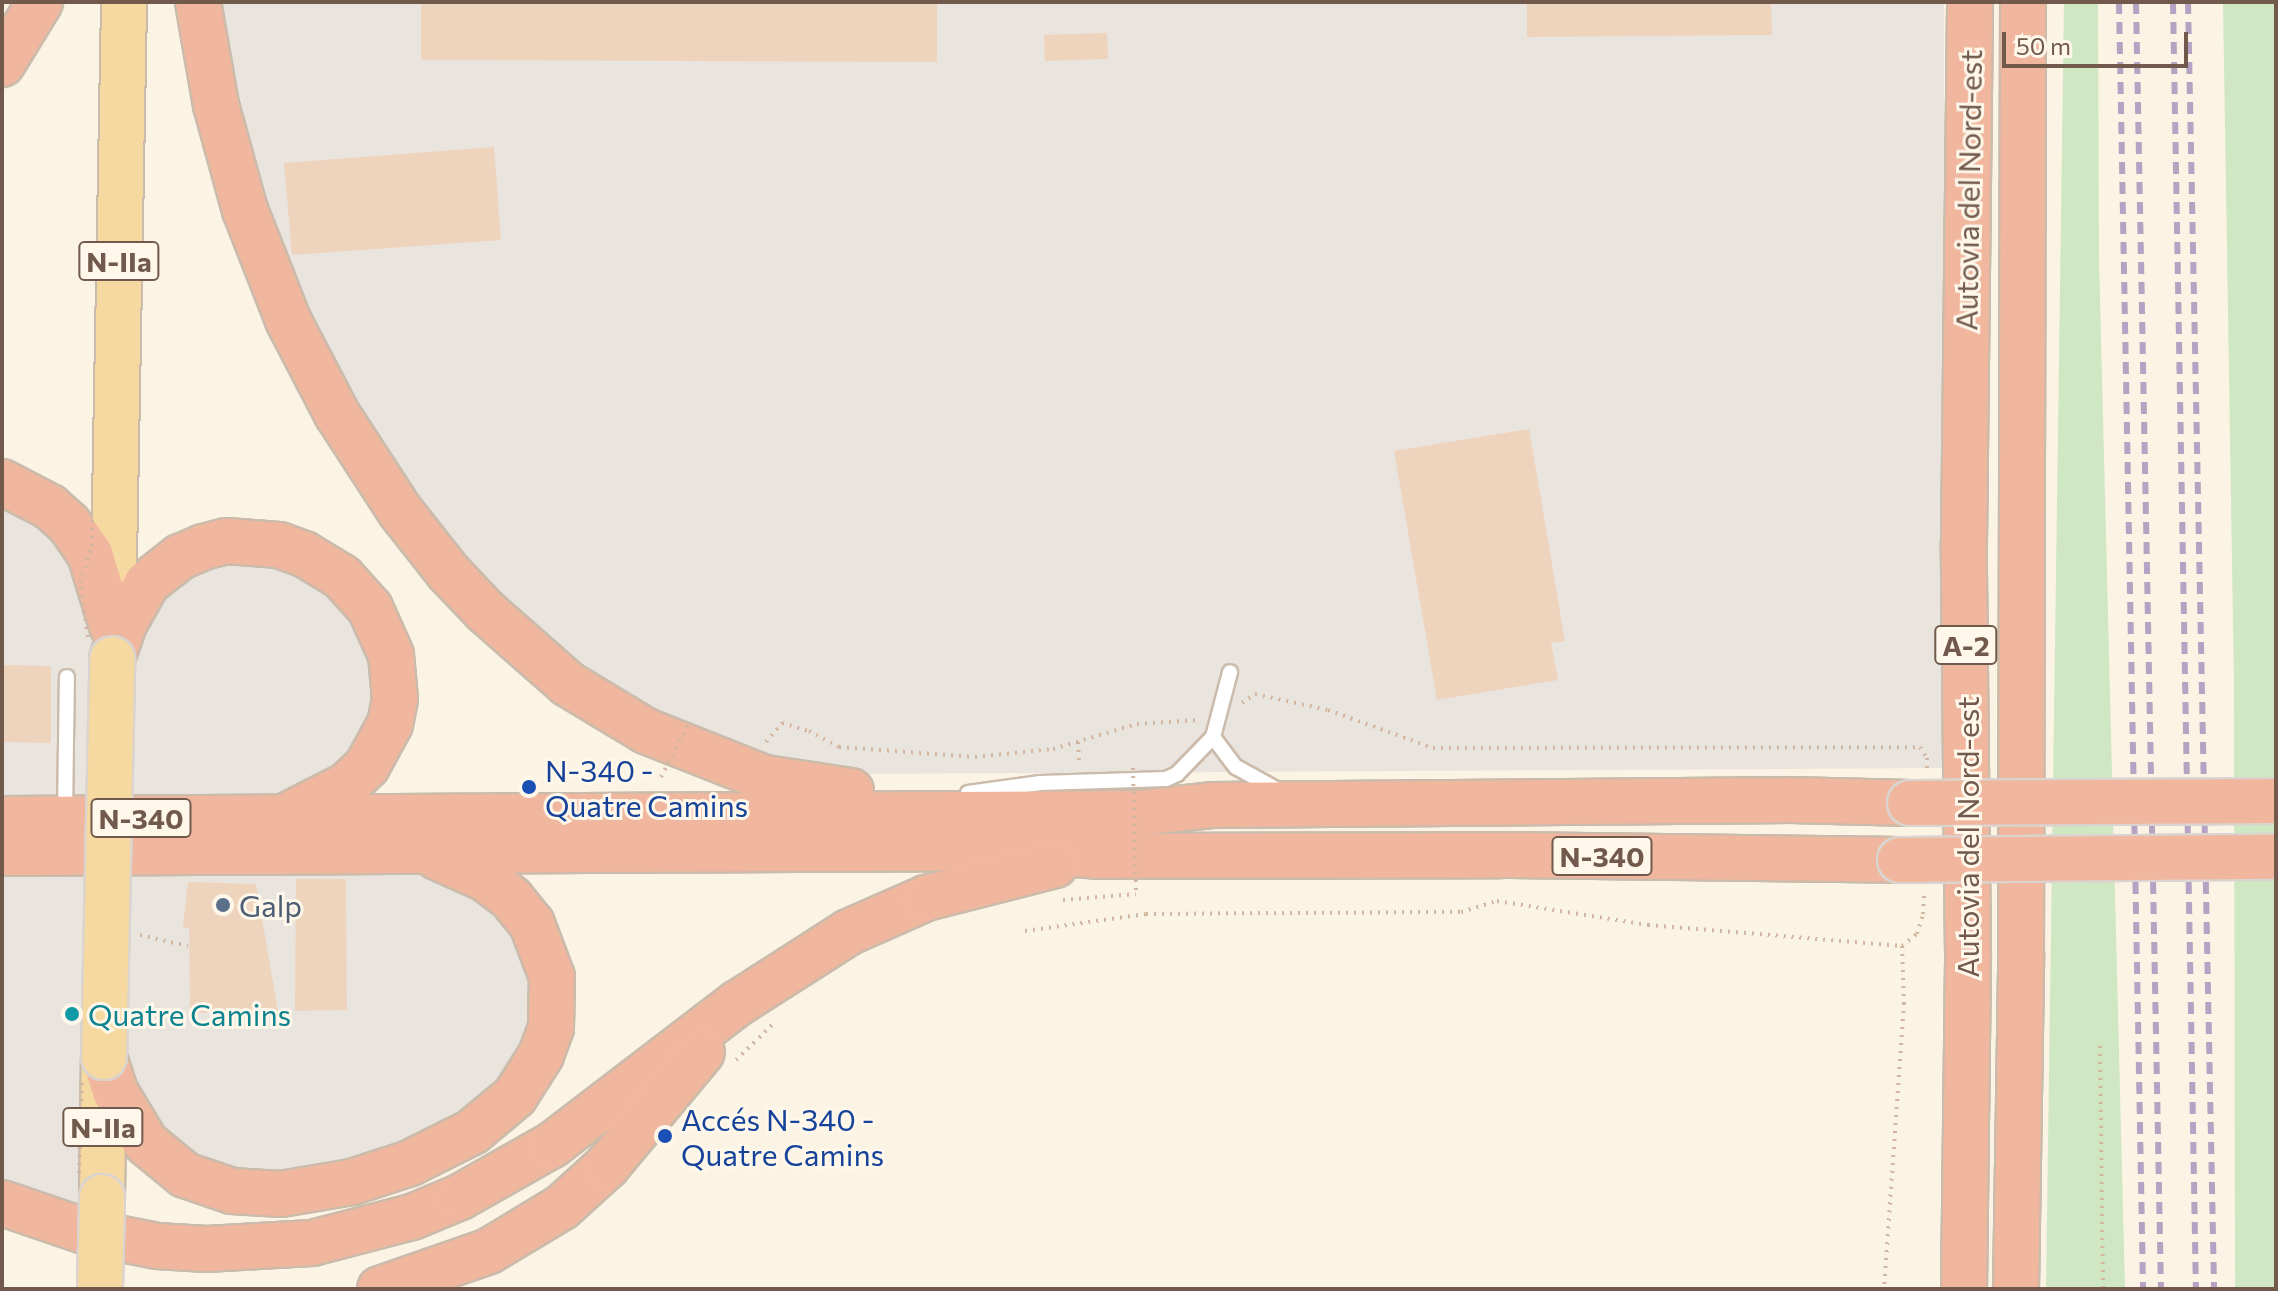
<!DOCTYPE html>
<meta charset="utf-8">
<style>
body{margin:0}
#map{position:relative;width:2278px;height:1291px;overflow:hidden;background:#fbf3e4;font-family:Commissioner,sans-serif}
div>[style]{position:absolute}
.industrial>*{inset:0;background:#eae4de}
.green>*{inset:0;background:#d0e7c3}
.building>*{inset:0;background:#eed3bd}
.path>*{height:4px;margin-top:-2px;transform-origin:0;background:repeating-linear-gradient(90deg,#d3b6a1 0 2px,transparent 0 8px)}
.roads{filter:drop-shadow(2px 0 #cbbbab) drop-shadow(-2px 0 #cbbbab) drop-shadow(0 2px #cbbbab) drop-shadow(0 -2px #cbbbab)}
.lane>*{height:14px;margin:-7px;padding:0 7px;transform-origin:7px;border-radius:7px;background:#fff}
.primary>*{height:44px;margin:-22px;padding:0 22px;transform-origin:22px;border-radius:22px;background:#f6d9a0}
.highway>*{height:44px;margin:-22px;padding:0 22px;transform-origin:22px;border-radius:22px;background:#f1b79e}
.rail>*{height:6px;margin-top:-3px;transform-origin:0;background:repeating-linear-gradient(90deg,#b6a3c3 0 12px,transparent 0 20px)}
.path-bridge>*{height:4px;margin-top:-2px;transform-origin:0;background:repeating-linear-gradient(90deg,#d3b6a1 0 2px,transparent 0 8px)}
.bridges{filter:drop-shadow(2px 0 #dad4d0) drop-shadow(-2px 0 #dad4d0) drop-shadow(0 2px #dad4d0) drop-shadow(0 -2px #dad4d0)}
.primary-bridge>*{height:44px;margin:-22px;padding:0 22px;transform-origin:22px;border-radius:22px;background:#f6d9a0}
.highway-bridge>*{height:44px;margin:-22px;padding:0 22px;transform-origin:22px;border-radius:22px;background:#f1b79e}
.dots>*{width:22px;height:22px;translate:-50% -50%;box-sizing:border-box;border:4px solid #fef7ea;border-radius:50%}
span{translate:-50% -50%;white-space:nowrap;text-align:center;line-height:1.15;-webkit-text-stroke:6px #fef7ea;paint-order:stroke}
.shield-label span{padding:2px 6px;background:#fef7ea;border:2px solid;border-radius:6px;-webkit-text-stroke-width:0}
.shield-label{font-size:28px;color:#715a4b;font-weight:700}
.street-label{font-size:30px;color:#715a4b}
.transit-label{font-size:30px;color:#164399}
.left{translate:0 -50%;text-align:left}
.service-label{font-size:30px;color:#4e5e75}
.culture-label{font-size:30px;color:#0d838f}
.frame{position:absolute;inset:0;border:4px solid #715a4b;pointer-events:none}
.scale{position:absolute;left:2002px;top:32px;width:186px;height:36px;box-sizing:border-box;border:4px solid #715a4b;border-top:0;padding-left:10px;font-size:24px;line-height:28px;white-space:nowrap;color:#715a4b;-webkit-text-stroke:6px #fef7ea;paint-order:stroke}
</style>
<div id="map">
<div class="industrial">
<div style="clip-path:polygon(219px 2px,1944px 2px,1943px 768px,858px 774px,781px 760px,704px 736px,595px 673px,489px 588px,391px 458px,314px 337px,251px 169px)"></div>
<div style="clip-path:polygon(2px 482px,147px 583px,279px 545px,391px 655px,347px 785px,459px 865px,552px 977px,496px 1114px,255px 1194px,132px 1124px,101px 1233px,2px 1203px)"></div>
</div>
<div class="green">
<div style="clip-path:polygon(2064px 2px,2098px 2px,2099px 258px,2125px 1289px,2046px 1289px)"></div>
<div style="clip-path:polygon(2223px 2px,2276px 2px,2276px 1289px,2235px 1289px,2234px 687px)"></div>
</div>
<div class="building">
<div style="clip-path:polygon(421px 2px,937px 2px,937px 62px,421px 60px)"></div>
<div style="clip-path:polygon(1527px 2px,1771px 2px,1772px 35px,1527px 37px)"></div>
<div style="clip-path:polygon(1107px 33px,1108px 59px,1045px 61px,1044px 35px)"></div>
<div style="clip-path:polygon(494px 147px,501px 240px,292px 255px,284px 163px)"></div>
<div style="clip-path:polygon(1529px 429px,1565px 641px,1551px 643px,1558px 680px,1437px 700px,1394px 451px)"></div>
<div style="clip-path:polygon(2px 665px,51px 666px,51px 743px,2px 742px)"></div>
<div style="clip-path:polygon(296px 879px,346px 879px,347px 1010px,295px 1011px)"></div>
<div style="clip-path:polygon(188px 882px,256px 884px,278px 1011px,190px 1013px,189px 928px,183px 927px)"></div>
</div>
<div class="path">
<div style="left:1242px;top:703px;width:16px;rotate:-35deg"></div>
<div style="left:1255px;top:694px;width:75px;rotate:12.4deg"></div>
<div style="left:1328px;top:710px;width:112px;rotate:19.9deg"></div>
<div style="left:1433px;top:748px;width:487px;rotate:-0.1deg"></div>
<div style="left:1920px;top:747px;width:13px;rotate:58deg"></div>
<div style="left:1927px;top:758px;width:12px;rotate:90deg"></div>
<div style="left:766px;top:742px;width:25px;rotate:-50deg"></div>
<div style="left:782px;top:723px;width:28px;rotate:17deg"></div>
<div style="left:809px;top:731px;width:34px;rotate:28deg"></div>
<div style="left:839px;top:747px;width:136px;rotate:4.2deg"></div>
<div style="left:975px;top:757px;width:78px;rotate:-5.9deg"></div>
<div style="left:1053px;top:749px;width:88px;rotate:-16.6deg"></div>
<div style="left:1137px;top:724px;width:61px;rotate:-3.8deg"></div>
<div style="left:1078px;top:742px;width:20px;rotate:87deg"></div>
<div style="left:1063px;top:900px;width:73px;rotate:-4.7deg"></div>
<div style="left:1025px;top:931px;width:122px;rotate:-8deg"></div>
<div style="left:1146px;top:914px;width:315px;rotate:-0.4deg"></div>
<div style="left:1461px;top:912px;width:38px;rotate:-17deg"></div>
<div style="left:1497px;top:901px;width:153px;rotate:9deg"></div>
<div style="left:1648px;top:925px;width:255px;rotate:4.7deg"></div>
<div style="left:1902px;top:946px;width:57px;rotate:88deg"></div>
<div style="left:1904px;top:1003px;width:287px;rotate:94deg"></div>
<div style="left:140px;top:935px;width:49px;rotate:12.9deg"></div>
<div style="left:1902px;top:946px;width:19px;rotate:-39deg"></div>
<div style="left:1917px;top:934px;width:21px;rotate:-73deg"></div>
<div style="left:1923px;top:914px;width:19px;rotate:-87deg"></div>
<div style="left:2100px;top:1046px;width:243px;rotate:89.3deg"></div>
<div style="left:736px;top:1060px;width:54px;rotate:-44.3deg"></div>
<div style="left:2276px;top:1154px;width:15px;rotate:90deg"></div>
</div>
<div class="roads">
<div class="lane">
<div style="left:1213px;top:737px;width:38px;rotate:53deg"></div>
<div style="left:1236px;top:767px;width:46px;rotate:28.8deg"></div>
<div style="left:968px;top:793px;width:73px;rotate:-7.9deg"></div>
<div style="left:1040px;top:783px;width:126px;rotate:-1.8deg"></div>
<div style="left:1166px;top:779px;width:12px;rotate:-24deg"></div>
<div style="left:1177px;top:774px;width:52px;rotate:-45.8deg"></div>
<div style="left:1213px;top:737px;width:67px;rotate:-75.3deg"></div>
<div style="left:65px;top:814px;width:137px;rotate:-89.2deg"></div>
</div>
<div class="primary">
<div style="left:113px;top:615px;width:613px;rotate:-88.97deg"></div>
<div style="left:102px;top:1197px;width:140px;rotate:-89.2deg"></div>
</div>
<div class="highway">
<div style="left:198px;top:2px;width:105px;rotate:80.1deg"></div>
<div style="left:216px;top:105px;width:109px;rotate:74.6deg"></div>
<div style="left:245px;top:210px;width:118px;rotate:68.6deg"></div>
<div style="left:288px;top:320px;width:106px;rotate:62.5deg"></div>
<div style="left:337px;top:414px;width:116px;rotate:57deg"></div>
<div style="left:400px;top:511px;width:79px;rotate:51.7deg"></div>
<div style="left:449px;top:573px;width:52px;rotate:46.5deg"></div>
<div style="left:485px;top:611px;width:111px;rotate:41.3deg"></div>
<div style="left:568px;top:684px;width:91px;rotate:31.1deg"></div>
<div style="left:646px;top:731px;width:128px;rotate:21.6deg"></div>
<div style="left:765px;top:778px;width:87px;rotate:8.6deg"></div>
<div style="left:2px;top:64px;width:73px;rotate:-58.5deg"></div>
<div style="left:2px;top:482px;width:54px;rotate:27.5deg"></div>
<div style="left:50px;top:507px;width:25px;rotate:42deg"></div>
<div style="left:69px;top:524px;width:37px;rotate:55deg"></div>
<div style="left:90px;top:554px;width:75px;rotate:73deg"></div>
<div style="left:112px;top:659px;width:37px;rotate:-71deg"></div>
<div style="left:124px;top:624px;width:47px;rotate:-60.7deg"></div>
<div style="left:147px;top:583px;width:42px;rotate:-38.2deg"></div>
<div style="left:180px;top:557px;width:25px;rotate:-23deg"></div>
<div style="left:203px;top:547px;width:25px;rotate:-14deg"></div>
<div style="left:227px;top:541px;width:52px;rotate:4.4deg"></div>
<div style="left:279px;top:545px;width:27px;rotate:20deg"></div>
<div style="left:304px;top:554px;width:44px;rotate:31.2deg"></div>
<div style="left:342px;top:577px;width:42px;rotate:47.9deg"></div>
<div style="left:370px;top:608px;width:51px;rotate:65.9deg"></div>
<div style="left:391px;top:655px;width:44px;rotate:84.8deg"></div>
<div style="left:395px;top:699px;width:25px;rotate:101deg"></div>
<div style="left:390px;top:724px;width:48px;rotate:118.7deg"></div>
<div style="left:367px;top:766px;width:28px;rotate:136deg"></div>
<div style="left:347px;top:785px;width:64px;rotate:153deg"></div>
<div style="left:2px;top:819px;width:1138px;rotate:-0.3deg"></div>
<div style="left:1140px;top:813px;width:72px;rotate:-6.3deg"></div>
<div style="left:1212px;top:805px;width:579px;rotate:-0.49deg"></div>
<div style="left:1791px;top:800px;width:119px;rotate:1.4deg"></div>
<div style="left:2px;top:853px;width:1004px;rotate:-0.29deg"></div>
<div style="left:1006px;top:848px;width:91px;rotate:5deg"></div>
<div style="left:1097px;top:856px;width:404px;rotate:-0.1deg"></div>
<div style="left:1501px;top:855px;width:399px;rotate:0.7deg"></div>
<div style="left:104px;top:1057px;width:38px;rotate:72deg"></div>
<div style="left:116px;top:1093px;width:58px;rotate:59deg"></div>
<div style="left:146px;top:1143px;width:50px;rotate:39.4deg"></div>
<div style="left:185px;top:1175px;width:50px;rotate:18.8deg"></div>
<div style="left:232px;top:1191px;width:49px;rotate:3.5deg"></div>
<div style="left:281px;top:1194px;width:72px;rotate:-9.6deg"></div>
<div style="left:352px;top:1182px;width:61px;rotate:-18.1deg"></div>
<div style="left:410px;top:1163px;width:69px;rotate:-26.6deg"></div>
<div style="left:472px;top:1132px;width:56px;rotate:-39.9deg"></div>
<div style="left:515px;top:1096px;width:49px;rotate:-57.6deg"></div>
<div style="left:541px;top:1055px;width:29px;rotate:-70deg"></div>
<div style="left:551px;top:1028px;width:51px;rotate:-88.9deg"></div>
<div style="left:552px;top:977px;width:57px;rotate:-110.7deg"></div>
<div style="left:532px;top:924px;width:33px;rotate:-129deg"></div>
<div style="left:511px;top:898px;width:31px;rotate:-143deg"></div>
<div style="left:486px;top:879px;width:54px;rotate:-155.8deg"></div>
<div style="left:2px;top:1203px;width:90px;rotate:18.8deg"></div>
<div style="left:87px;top:1232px;width:71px;rotate:11.3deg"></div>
<div style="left:157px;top:1246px;width:49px;rotate:3.5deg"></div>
<div style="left:206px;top:1249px;width:106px;rotate:-3.2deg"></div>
<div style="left:312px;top:1243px;width:103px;rotate:-14.6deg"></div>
<div style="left:412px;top:1217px;width:52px;rotate:-22.6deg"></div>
<div style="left:460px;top:1197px;width:106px;rotate:-29.5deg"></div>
<div style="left:552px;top:1145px;width:234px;rotate:-37.4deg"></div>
<div style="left:738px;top:1003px;width:132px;rotate:-32.6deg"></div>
<div style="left:849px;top:932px;width:84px;rotate:-23.8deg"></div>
<div style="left:926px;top:898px;width:133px;rotate:-14.3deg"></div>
<div style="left:380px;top:1289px;width:115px;rotate:-19.2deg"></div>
<div style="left:489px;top:1251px;width:85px;rotate:-31.1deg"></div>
<div style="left:562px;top:1207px;width:61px;rotate:-42.3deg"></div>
<div style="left:607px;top:1166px;width:148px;rotate:-50.2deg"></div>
<div style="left:1964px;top:1289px;width:335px;rotate:-89.3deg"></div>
<div style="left:1968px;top:954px;width:411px;rotate:-90.6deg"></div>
<div style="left:1964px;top:543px;width:541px;rotate:-89.36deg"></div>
<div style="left:2016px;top:1289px;width:335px;rotate:-89.1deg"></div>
<div style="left:2021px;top:954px;width:952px;rotate:-89.88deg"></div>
</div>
</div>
<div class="rail">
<div style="left:2119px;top:2px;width:1287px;rotate:88.93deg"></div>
<div style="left:2136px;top:2px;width:1287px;rotate:88.89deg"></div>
<div style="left:2173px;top:2px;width:1287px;rotate:88.98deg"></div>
<div style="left:2188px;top:2px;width:1287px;rotate:88.84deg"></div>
</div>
<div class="path-bridge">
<div style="left:88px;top:637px;width:55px;rotate:-98.4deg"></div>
<div style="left:80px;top:583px;width:39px;rotate:-72deg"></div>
<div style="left:92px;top:546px;width:28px;rotate:-90deg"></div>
<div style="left:1133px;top:768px;width:126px;rotate:88.6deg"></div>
<div style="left:661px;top:777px;width:61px;rotate:-62.6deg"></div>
<div style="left:79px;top:1173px;width:91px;rotate:-88.1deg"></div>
</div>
<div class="bridges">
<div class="primary-bridge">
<div style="left:104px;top:1057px;width:398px;rotate:-88.8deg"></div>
<div style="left:100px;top:1288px;width:91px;rotate:-88.7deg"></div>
</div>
<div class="highway-bridge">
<div style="left:1910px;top:803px;width:366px;rotate:-0.3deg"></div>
<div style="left:1900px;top:860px;width:376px;rotate:-0.5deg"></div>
</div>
</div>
<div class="dots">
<div style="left:529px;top:787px;background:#1a4fb4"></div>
<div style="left:223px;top:905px;background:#5c6f8a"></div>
<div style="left:72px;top:1014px;background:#0f9aa8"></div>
<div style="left:665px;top:1136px;background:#1a4fb4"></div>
</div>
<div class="shield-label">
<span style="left:119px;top:261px">N-IIa</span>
<span style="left:1966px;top:645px">A-2</span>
<span style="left:141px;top:818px">N-340</span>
<span style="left:1602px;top:856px">N-340</span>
<span style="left:103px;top:1127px">N-IIa</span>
</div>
<div class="street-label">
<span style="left:1968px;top:190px;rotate:-89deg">Autovia del Nord-est</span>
<span style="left:1967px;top:837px;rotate:-90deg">Autovia del Nord-est</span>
</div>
<div class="transit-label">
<span class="left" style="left:545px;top:787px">N-340 -<br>Quatre Camins</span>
<span class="left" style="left:681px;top:1136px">Accés N-340 -<br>Quatre Camins</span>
</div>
<div class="service-label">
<span class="left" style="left:239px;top:905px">Galp</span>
</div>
<div class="culture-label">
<span class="left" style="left:88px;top:1014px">Quatre Camins</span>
</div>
<div class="frame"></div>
<div class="scale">50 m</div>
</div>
